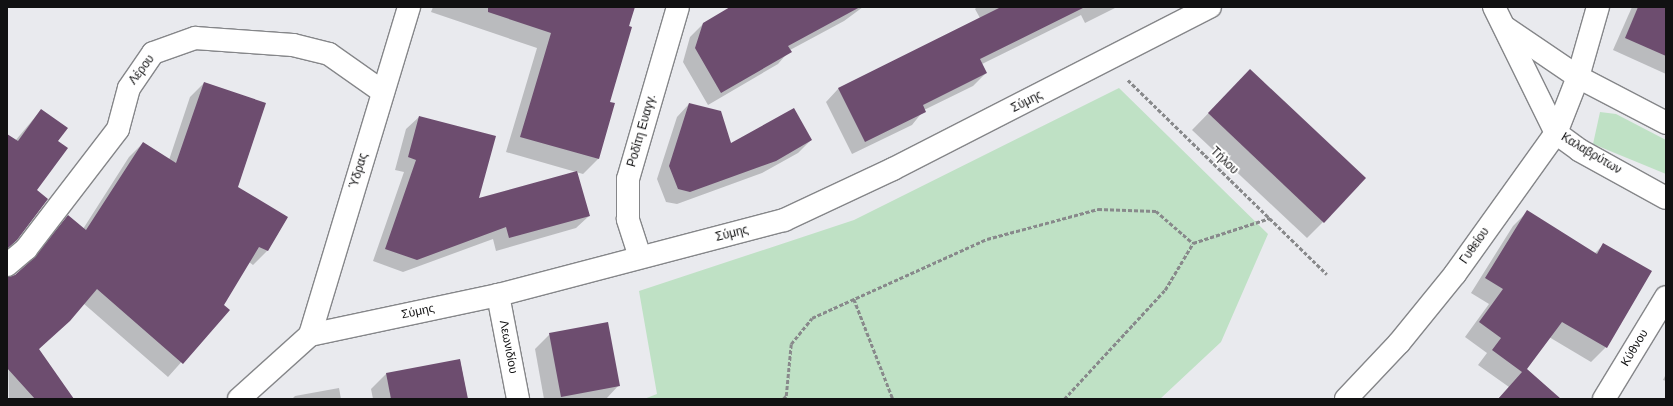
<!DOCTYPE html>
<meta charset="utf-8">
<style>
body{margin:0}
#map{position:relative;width:1673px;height:406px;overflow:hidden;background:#e9eaee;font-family:"DM Sans",sans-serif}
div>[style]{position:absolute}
.green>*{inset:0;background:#bfe1c5}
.shadow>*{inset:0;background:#0003}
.building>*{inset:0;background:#6d4d6f}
.path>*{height:2.5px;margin-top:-1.25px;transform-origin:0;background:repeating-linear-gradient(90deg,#88898b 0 4px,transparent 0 6px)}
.roads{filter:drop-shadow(1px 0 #858689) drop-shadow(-1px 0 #858689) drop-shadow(0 1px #858689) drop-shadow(0 -1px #858689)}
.minor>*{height:22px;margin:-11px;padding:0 11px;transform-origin:11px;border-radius:11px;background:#fff}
span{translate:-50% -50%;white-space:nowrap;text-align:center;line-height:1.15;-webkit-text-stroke:4px #fff;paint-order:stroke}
.street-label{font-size:12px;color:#111112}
.frame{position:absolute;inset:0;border:8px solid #111112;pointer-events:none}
</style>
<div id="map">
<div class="green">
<div style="clip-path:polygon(1119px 88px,1268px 234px,1221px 342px,1160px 399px,644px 399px,657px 394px,639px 291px,854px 220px)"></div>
<div style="clip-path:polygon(1600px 112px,1616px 114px,1666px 140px,1666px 174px,1593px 144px)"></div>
</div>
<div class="shadow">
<div style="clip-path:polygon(433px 7px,634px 7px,609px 103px,614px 104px,598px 159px,583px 174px,506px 152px,537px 48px,431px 12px)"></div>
<div style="clip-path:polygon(734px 7px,863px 7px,844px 21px,790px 50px,778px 64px,708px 105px,683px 62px,690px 37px,704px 23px)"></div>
<div style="clip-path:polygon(977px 7px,1117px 7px,1085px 23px,1081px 15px,982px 64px,986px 73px,973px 86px,924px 110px,912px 125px,852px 154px,826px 102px,838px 89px,980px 18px,975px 9px)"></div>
<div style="clip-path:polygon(1632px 7px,1666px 7px,1666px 74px,1613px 50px)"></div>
<div style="clip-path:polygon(204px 83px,237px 188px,287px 218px,267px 251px,253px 265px,249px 262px,222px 305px,228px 310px,168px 377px,83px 303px,38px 350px,73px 399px,9px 399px,7px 286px,68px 216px,83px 229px,129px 157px,143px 143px,169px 160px,190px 97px)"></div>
<div style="clip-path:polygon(1234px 87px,1323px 222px,1307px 238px,1192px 130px)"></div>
<div style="clip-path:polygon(689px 104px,731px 144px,811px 140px,798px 153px,762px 173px,677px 204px,666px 202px,657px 179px,677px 117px)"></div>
<div style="clip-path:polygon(41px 110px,57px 141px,36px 190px,7px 248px,7px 137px,15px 141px)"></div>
<div style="clip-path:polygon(419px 117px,478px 200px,589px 216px,576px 228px,496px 251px,493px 239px,403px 272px,373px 261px,404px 172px,395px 170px,406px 129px)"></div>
<div style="clip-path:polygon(1527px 212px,1594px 254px,1604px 244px,1606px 347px,1591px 362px,1549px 337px,1526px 369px,1559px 399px,1498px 399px,1509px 387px,1478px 365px,1487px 353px,1465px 337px,1489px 304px,1471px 293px,1513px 226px)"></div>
<div style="clip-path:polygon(550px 334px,619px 385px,606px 399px,544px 399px,535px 349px)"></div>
<div style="clip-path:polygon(460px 360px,467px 399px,373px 399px,371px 389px,386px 374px)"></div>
<div style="clip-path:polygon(1666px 374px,1666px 381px,1663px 380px)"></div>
<div style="clip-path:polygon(339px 388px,341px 399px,292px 399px,295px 396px)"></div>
</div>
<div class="building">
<div style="clip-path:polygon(488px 7px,635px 7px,629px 26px,632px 27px,610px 102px,615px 103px,599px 159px,520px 137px,551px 33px,488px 12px)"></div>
<div style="clip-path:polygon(730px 7px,860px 7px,788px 46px,792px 52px,721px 93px,695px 48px,703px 23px)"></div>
<div style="clip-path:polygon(1001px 7px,1085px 7px,980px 59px,987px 73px,923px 105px,926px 112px,865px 142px,838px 88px)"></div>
<div style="clip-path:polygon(1638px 7px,1666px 7px,1666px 56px,1625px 38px)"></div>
<div style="clip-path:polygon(1250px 69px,1366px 178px,1324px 223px,1208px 113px)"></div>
<div style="clip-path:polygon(204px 82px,266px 103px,238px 187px,288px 217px,268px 251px,259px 247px,224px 305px,230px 310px,183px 364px,97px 289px,70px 321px,39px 349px,74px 399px,35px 399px,7px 368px,7px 277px,15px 275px,34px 258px,68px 215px,86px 230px,143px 142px,176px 163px)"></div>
<div style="clip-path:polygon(689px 103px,721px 111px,731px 143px,794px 108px,812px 140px,776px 161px,690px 192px,678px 189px,669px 166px)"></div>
<div style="clip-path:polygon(41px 109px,68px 128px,58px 141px,68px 148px,37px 190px,48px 199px,17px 240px,7px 249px,7px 134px,18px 141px)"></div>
<div style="clip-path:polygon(419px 116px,496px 136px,479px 198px,577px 171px,590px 216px,509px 238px,506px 227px,417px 260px,385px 249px,416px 160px,408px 157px)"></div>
<div style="clip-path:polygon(1527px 210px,1597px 254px,1603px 243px,1652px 271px,1607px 348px,1562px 322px,1527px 369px,1561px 399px,1498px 399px,1522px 372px,1492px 350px,1501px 338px,1479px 322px,1503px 289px,1485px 278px)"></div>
<div style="clip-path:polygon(608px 322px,620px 386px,561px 397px,549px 333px)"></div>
<div style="clip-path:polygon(460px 359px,468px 399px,391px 399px,386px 373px)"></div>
</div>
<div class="path">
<div style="left:1128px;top:80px;width:278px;rotate:44.3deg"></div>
<div style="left:854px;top:299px;width:107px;rotate:68.7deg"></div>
<div style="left:783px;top:399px;width:4px;rotate:-45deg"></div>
<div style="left:786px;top:396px;width:52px;rotate:-84.5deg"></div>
<div style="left:791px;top:344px;width:33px;rotate:-51deg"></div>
<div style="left:812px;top:318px;width:192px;rotate:-24.3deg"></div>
<div style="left:987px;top:239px;width:115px;rotate:-15.1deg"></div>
<div style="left:1098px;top:209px;width:58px;rotate:2deg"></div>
<div style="left:1156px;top:211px;width:49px;rotate:40.9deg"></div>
<div style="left:1193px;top:243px;width:81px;rotate:-18deg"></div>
<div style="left:1064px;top:399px;width:149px;rotate:-47.2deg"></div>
<div style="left:1165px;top:290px;width:55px;rotate:-59.2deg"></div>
</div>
<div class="roads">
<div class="minor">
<div style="left:1494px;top:7px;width:140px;rotate:63.8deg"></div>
<div style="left:1556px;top:133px;width:29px;rotate:36deg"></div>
<div style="left:1579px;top:150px;width:99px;rotate:28.9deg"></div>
<div style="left:1506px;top:28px;width:87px;rotate:34.2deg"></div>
<div style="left:1578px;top:77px;width:99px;rotate:27.6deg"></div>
<div style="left:640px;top:257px;width:40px;rotate:-108deg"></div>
<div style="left:628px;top:219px;width:40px;rotate:-90deg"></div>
<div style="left:628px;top:179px;width:179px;rotate:-73.8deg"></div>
<div style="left:7px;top:265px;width:25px;rotate:-40deg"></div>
<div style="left:26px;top:249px;width:151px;rotate:-52.5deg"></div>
<div style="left:118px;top:129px;width:42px;rotate:-75deg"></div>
<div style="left:129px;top:88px;width:42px;rotate:-55.6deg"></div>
<div style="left:153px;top:53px;width:45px;rotate:-19.7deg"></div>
<div style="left:195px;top:38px;width:98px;rotate:4.1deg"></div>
<div style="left:293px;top:45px;width:37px;rotate:14deg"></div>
<div style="left:329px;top:54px;width:66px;rotate:35.1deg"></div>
<div style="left:498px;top:295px;width:106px;rotate:79.1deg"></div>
<div style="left:310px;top:335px;width:343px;rotate:-73.2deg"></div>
<div style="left:239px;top:399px;width:96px;rotate:-42deg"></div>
<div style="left:310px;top:335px;width:192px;rotate:-12deg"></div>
<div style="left:498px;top:295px;width:296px;rotate:-14.7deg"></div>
<div style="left:784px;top:220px;width:120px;rotate:-25.1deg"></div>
<div style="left:893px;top:169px;width:356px;rotate:-27.1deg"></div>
<div style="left:1346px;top:399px;width:77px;rotate:-46.6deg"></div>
<div style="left:1399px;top:343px;width:89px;rotate:-50.9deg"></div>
<div style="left:1455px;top:274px;width:173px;rotate:-54.4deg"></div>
<div style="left:1556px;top:133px;width:60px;rotate:-68.6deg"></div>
<div style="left:1578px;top:77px;width:73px;rotate:-74.1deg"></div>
<div style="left:1604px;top:399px;width:119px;rotate:-58.7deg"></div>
</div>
</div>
<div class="street-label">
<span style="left:142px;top:70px;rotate:-53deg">Λέρου</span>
<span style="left:1027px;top:102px;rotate:-27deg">Σύμης</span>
<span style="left:642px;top:131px;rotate:-74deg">Ροδίτη Ευαγγ.</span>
<span style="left:1591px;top:154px;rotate:31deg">Καλαβρύτων</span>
<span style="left:1224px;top:161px;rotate:44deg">Τήλου</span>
<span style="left:359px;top:171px;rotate:-73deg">Ύδρας</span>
<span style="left:732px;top:234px;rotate:-14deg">Σύμης</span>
<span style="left:1475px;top:246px;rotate:-55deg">Γυθείου</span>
<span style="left:418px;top:312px;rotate:-12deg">Σύμης</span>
<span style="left:508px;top:347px;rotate:79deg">Λεωνιδίου</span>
<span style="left:1635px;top:348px;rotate:-59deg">Κύθνου</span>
</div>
<div class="frame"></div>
</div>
